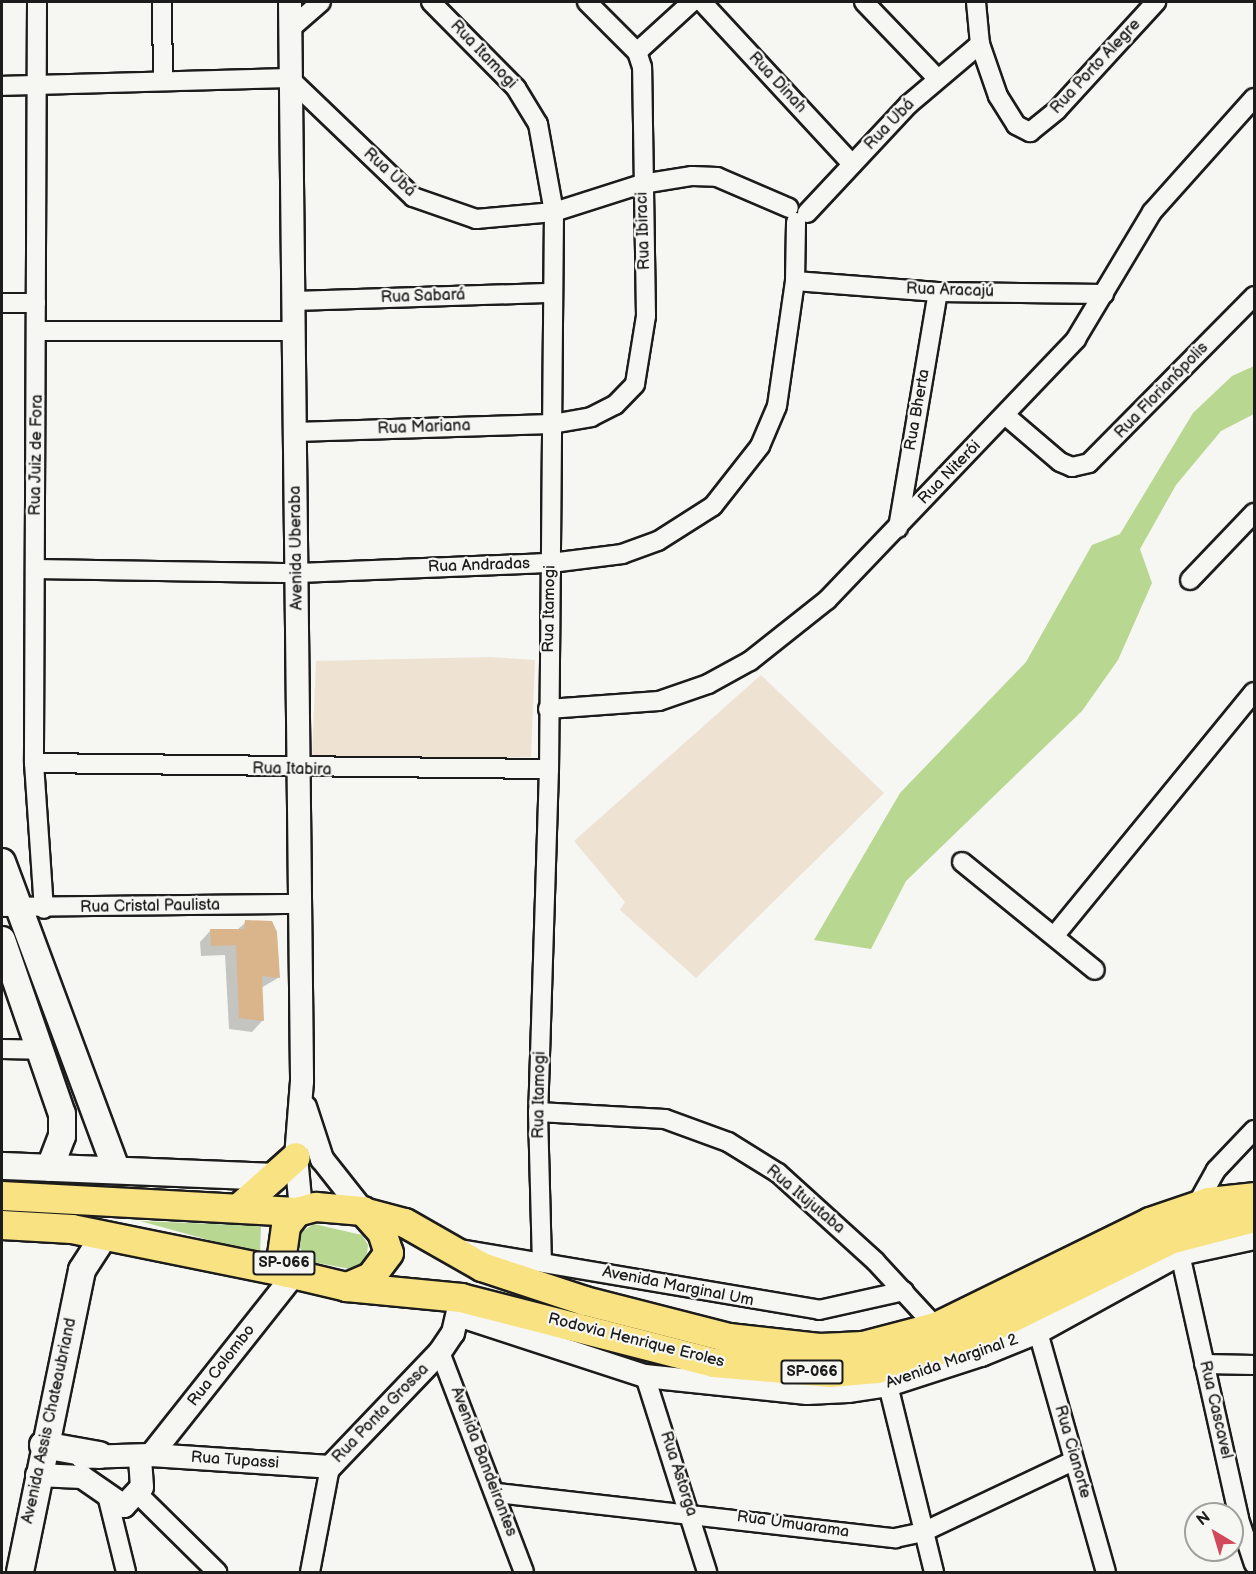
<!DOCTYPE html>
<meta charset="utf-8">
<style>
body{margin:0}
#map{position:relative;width:1256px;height:1574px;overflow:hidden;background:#f6f6f2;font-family:"Balsamiq Sans",sans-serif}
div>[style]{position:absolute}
.built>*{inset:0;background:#eee2d3}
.green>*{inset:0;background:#b8d790}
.shadow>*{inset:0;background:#0003}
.building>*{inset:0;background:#dab48b}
.roads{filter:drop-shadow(2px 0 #1c1c1c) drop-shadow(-2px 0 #1c1c1c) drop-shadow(0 2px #1c1c1c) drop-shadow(0 -2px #1c1c1c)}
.minor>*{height:18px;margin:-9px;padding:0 9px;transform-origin:9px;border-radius:9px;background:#f6f6f2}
.tertiary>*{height:22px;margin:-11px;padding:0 11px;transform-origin:11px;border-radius:11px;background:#f6f6f2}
.secondary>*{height:26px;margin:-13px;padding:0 13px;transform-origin:13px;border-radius:13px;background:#f6f6f2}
.primary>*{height:28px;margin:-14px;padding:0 14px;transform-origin:14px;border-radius:14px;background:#f8e281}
span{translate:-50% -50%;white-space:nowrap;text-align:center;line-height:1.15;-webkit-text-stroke:4.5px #f6f6f2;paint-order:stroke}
.shield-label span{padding:2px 4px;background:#f6f6f2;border:2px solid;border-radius:4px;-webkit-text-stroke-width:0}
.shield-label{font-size:15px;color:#1c1c1c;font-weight:700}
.street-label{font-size:16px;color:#1c1c1c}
.frame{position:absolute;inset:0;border:3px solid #1c1c1c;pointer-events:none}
.north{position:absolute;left:1184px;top:1502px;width:60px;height:60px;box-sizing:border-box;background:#f6f6f2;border:2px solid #9f9f9c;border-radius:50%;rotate:322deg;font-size:16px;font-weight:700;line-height:24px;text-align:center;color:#1c1c1c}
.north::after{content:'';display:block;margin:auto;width:21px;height:27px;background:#d1495b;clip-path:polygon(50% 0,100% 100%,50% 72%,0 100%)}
</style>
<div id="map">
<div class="built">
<div style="clip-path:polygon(489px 657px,535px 660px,531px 757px,312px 761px,316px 661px)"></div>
<div style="clip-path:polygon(761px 675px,884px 793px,696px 978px,620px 910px,625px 902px,574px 841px)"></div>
</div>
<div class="green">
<div style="clip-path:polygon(1254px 366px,1254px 414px,1221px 431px,1176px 485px,1140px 549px,1152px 583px,1118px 660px,1082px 711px,906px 881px,871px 949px,814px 940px,900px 793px,1026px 662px,1092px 545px,1120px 534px,1193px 413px,1232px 376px)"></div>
<div style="clip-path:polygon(140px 1221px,261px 1226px,260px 1254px)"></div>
<div style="clip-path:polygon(314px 1224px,362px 1235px,368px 1245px,366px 1264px,356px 1270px,307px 1261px,294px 1237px)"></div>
</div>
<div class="shadow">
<div style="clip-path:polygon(246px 922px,278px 978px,261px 988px,262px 1021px,252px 1032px,229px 1029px,225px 955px,201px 956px,200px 942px,210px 931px,237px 930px)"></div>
</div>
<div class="building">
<div style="clip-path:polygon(245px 920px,272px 921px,277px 932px,280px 978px,262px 976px,264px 1021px,239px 1018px,236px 945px,211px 946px,210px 929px,244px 929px)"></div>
</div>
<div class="roads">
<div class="minor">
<div style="left:37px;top:2px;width:761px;rotate:90.23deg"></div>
<div style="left:34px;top:763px;width:146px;rotate:86.1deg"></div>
<div style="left:162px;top:2px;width:78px;rotate:89.3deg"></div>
<div style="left:431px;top:2px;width:121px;rotate:45.3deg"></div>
<div style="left:516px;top:88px;width:42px;rotate:58.6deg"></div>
<div style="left:538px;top:124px;width:89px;rotate:79.7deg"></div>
<div style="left:554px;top:212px;width:557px;rotate:90.51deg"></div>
<div style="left:549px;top:769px;width:343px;rotate:91.8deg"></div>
<div style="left:538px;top:1112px;width:148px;rotate:88.5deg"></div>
<div style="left:702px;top:2px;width:221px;rotate:47.2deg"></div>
<div style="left:864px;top:2px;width:105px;rotate:46.2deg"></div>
<div style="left:976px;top:2px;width:42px;rotate:84.6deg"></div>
<div style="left:980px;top:44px;width:55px;rotate:70.9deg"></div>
<div style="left:998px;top:96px;width:34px;rotate:58deg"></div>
<div style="left:1016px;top:125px;width:16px;rotate:27deg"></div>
<div style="left:1030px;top:132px;width:35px;rotate:-39deg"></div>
<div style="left:1057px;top:110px;width:147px;rotate:-47.5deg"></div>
<div style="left:290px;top:29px;width:41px;rotate:-41.1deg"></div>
<div style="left:637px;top:52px;width:74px;rotate:-42.3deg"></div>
<div style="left:2px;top:86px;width:287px;rotate:-1.6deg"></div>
<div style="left:289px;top:78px;width:172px;rotate:43.8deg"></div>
<div style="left:413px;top:197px;width:67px;rotate:19.2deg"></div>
<div style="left:476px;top:219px;width:78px;rotate:-5.1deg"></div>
<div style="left:554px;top:212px;width:92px;rotate:-17.7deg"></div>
<div style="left:642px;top:184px;width:51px;rotate:-9.1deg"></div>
<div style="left:692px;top:176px;width:25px;rotate:2deg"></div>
<div style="left:717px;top:177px;width:78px;rotate:23.3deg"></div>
<div style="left:807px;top:213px;width:149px;rotate:-46.9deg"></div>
<div style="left:909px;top:104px;width:93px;rotate:-40.2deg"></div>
<div style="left:795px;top:281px;width:143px;rotate:4.4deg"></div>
<div style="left:938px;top:292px;width:166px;rotate:0.7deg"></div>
<div style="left:294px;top:301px;width:259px;rotate:-1.8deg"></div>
<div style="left:2px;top:303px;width:34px"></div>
<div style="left:39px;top:331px;width:255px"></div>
<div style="left:1005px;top:415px;width:72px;rotate:40.5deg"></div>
<div style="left:1060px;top:462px;width:13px;rotate:23deg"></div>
<div style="left:1072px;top:467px;width:17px;rotate:-13deg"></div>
<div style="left:1089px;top:463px;width:235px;rotate:-45.3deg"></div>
<div style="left:295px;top:432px;width:257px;rotate:-1.8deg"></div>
<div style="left:552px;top:424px;width:40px;rotate:-10deg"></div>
<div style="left:591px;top:417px;width:27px;rotate:-27deg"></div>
<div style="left:615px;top:405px;width:29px;rotate:-46deg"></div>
<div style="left:635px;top:384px;width:69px;rotate:-80.8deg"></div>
<div style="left:646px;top:316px;width:249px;rotate:-90.9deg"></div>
<div style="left:642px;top:67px;width:16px;rotate:-108deg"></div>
<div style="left:637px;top:52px;width:71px;rotate:-135deg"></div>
<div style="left:898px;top:528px;width:239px;rotate:-80.4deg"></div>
<div style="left:35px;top:569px;width:263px;rotate:0.9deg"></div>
<div style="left:298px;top:573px;width:253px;rotate:-2.3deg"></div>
<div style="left:551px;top:563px;width:72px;rotate:-7.2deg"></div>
<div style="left:622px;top:554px;width:38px;rotate:-20deg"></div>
<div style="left:658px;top:541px;width:65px;rotate:-32.5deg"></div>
<div style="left:713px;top:506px;width:76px;rotate:-51.9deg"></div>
<div style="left:760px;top:446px;width:43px;rotate:-67deg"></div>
<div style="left:777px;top:406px;width:126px;rotate:-81.8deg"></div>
<div style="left:795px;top:281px;width:59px;rotate:-89deg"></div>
<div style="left:1190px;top:580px;width:93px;rotate:-46.3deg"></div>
<div style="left:548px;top:709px;width:111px;rotate:-4.1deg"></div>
<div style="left:659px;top:701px;width:52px;rotate:-19.1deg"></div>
<div style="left:708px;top:684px;width:48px;rotate:-28.7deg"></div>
<div style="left:750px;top:661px;width:98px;rotate:-38.4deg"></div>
<div style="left:827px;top:600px;width:361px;rotate:-46.3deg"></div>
<div style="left:1076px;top:339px;width:148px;rotate:-59.1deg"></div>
<div style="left:1152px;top:212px;width:153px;rotate:-48.2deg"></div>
<div style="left:34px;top:763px;width:515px;rotate:0.67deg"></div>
<div style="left:962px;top:862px;width:171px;rotate:39.1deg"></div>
<div style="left:2px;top:907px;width:297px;rotate:-0.6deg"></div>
<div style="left:1055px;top:935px;width:314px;rotate:-50.7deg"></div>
<div style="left:2px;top:1049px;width:39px;rotate:1deg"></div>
<div style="left:538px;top:1112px;width:127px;rotate:3.2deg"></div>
<div style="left:665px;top:1119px;width:67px;rotate:20.1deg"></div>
<div style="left:728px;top:1142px;width:59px;rotate:31.8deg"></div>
<div style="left:778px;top:1173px;width:131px;rotate:42.2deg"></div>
<div style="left:875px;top:1261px;width:90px;rotate:47.3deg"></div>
<div style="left:1196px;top:1206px;width:41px;rotate:-60.9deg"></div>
<div style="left:1216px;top:1170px;width:55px;rotate:-46.5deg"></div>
<div style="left:460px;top:1249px;width:364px;rotate:9.6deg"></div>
<div style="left:819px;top:1310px;width:87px;rotate:-12.6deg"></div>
<div style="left:1180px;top:1254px;width:271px;rotate:77.4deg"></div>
<div style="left:1239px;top:1519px;width:47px;rotate:71.6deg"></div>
<div style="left:1038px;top:1332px;width:249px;rotate:74.2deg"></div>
<div style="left:440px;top:1352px;width:235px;rotate:69.1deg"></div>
<div style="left:1204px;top:1364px;width:50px;rotate:1.1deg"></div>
<div style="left:645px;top:1376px;width:206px;rotate:72.4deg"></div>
<div style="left:888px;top:1385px;width:193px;rotate:76.2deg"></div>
<div style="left:497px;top:1493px;width:401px;rotate:6.5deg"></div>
<div style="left:895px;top:1538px;width:29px;rotate:-12deg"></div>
<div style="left:923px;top:1532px;width:166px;rotate:-25.3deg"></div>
<div style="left:139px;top:1495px;width:110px;rotate:44.6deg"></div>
<div style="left:108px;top:1499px;width:75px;rotate:76.1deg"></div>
<div style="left:310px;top:1572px;width:107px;rotate:-79.2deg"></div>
</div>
<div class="tertiary">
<div style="left:290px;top:2px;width:1079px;rotate:89.36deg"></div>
<div style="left:302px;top:1081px;width:76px;rotate:94.5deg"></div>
<div style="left:296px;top:1157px;width:52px;rotate:84.5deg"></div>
<div style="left:305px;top:1107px;width:55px;rotate:71.9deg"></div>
<div style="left:322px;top:1159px;width:66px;rotate:51.7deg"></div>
<div style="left:458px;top:1315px;width:197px;rotate:18.1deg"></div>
<div style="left:645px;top:1376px;width:163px;rotate:6deg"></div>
<div style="left:807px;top:1393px;width:41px;rotate:-2.8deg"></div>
<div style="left:848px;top:1391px;width:40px;rotate:-8.5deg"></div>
<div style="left:888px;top:1385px;width:98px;rotate:-17.9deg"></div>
<div style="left:981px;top:1355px;width:61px;rotate:-22deg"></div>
<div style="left:1038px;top:1332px;width:162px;rotate:-28.8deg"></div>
<div style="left:1180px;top:1254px;width:76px;rotate:-12.2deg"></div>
<div style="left:151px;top:1455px;width:227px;rotate:-51.6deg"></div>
<div style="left:82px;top:1457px;width:69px;rotate:-1.7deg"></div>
<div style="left:151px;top:1455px;width:179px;rotate:3.8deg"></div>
<div style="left:330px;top:1467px;width:159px;rotate:-46.3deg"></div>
<div style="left:440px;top:1352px;width:23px;rotate:-56deg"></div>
<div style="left:453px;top:1333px;width:32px;rotate:-77deg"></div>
<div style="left:37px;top:1475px;width:45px;rotate:2.5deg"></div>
<div style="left:82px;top:1477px;width:51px;rotate:34.6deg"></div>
<div style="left:124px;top:1506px;width:26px;rotate:-47deg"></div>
<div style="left:142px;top:1487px;width:31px;rotate:-94deg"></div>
</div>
<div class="secondary">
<div style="left:2px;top:862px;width:327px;rotate:69.6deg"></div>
<div style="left:2px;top:940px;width:184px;rotate:71deg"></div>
<div style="left:62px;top:1114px;width:22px;rotate:90deg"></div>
<div style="left:62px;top:1136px;width:34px;rotate:111deg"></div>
<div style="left:2px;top:1166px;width:273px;rotate:2.3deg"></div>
<div style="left:43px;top:1445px;width:57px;rotate:10.1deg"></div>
<div style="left:20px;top:1572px;width:308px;rotate:-78.4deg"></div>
<div style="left:82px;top:1270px;width:40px;rotate:-57.1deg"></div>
</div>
<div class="primary">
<div style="left:2px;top:1196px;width:295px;rotate:3.1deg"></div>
<div style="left:316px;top:1207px;width:47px;rotate:4.9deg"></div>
<div style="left:363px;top:1211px;width:28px;rotate:48deg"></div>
<div style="left:382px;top:1232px;width:22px;rotate:72deg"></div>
<div style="left:389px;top:1253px;width:30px;rotate:127deg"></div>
<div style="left:371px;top:1277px;width:26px;rotate:157deg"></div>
<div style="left:347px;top:1287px;width:61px;rotate:-166.7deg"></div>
<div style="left:288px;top:1273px;width:19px;rotate:-108deg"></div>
<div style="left:282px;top:1255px;width:29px;rotate:-82deg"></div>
<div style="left:286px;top:1226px;width:18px;rotate:-52deg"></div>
<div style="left:297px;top:1212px;width:20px;rotate:-15deg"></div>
<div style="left:239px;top:1208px;width:76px;rotate:-41.8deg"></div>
<div style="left:367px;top:1213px;width:39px;rotate:15deg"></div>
<div style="left:405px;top:1223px;width:89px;rotate:29.7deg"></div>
<div style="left:482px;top:1267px;width:108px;rotate:18.3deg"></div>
<div style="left:585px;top:1301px;width:149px;rotate:14.4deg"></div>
<div style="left:729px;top:1338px;width:91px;rotate:6.3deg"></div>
<div style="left:819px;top:1348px;width:44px;rotate:-2.6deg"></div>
<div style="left:863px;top:1346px;width:75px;rotate:-14.6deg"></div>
<div style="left:936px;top:1327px;width:238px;rotate:-26.1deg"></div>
<div style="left:1150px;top:1222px;width:62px;rotate:-18.7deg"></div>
<div style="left:1209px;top:1202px;width:45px;rotate:-6.3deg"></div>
<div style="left:2px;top:1225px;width:70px;rotate:3.3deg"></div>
<div style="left:72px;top:1229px;width:220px;rotate:11.5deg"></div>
<div style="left:347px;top:1287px;width:115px;rotate:5.5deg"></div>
<div style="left:461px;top:1298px;width:261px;rotate:14.4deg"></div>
<div style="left:714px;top:1363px;width:117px;rotate:4.9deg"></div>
<div style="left:831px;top:1373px;width:46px;rotate:-5deg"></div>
<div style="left:877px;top:1369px;width:84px;rotate:-16.7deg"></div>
<div style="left:957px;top:1345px;width:237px;rotate:-26.2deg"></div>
<div style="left:1170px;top:1240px;width:87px;rotate:-14.7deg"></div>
</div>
</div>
<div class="shield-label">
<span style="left:284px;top:1263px">SP-066</span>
<span style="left:812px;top:1372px">SP-066</span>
</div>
<div class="street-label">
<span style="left:483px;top:55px;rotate:46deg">Rua Itamogi</span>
<span style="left:1096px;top:67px;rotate:-47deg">Rua Porto Alegre</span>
<span style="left:777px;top:83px;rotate:47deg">Rua Dinah</span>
<span style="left:890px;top:125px;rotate:-46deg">Rua Ubá</span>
<span style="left:389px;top:173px;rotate:42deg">Rua Ubá</span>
<span style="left:644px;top:231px;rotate:-92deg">Rua Ibiraci</span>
<span style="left:950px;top:291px;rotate:2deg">Rua Aracajú</span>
<span style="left:423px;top:297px;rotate:-2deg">Rua Sabará</span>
<span style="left:1162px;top:391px;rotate:-46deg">Rua Florianópolis</span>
<span style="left:918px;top:410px;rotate:-80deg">Rua Bherta</span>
<span style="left:424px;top:428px;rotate:-2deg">Rua Mariana</span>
<span style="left:37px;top:455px;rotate:-89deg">Rua Juiz de Fora</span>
<span style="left:950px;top:473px;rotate:-46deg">Rua Niterói</span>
<span style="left:297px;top:548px;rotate:-91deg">Avenida Uberaba</span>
<span style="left:479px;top:566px;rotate:-2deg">Rua Andradas</span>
<span style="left:550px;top:609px;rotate:-89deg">Rua Itamogi</span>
<span style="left:292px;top:770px;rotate:1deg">Rua Itabira</span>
<span style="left:150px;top:907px;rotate:-1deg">Rua Cristal Paulista</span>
<span style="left:540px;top:1095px;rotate:-89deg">Rua Itamogi</span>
<span style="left:805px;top:1200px;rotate:40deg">Rua Itujutaba</span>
<span style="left:678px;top:1287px;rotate:11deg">Avenida Marginal Um</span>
<span style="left:636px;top:1341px;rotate:14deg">Rodovia Henrique Eroles</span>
<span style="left:952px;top:1362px;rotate:-19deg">Avenida Marginal 2</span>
<span style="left:222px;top:1366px;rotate:-52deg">Rua Colombo</span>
<span style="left:1215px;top:1410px;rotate:77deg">Rua Cascavel</span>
<span style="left:381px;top:1414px;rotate:-46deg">Rua Ponta Grossa</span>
<span style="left:50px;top:1421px;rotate:-78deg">Avenida Assis Chateaubriand</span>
<span style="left:1072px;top:1452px;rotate:74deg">Rua Cianorte</span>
<span style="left:235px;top:1461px;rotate:4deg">Rua Tupassi</span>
<span style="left:483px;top:1462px;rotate:69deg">Avenida Bandeirantes</span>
<span style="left:678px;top:1474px;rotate:72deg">Rua Astorga</span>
<span style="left:793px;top:1525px;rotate:8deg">Rua Umuarama</span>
</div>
<div class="frame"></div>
<div class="north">N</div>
</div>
